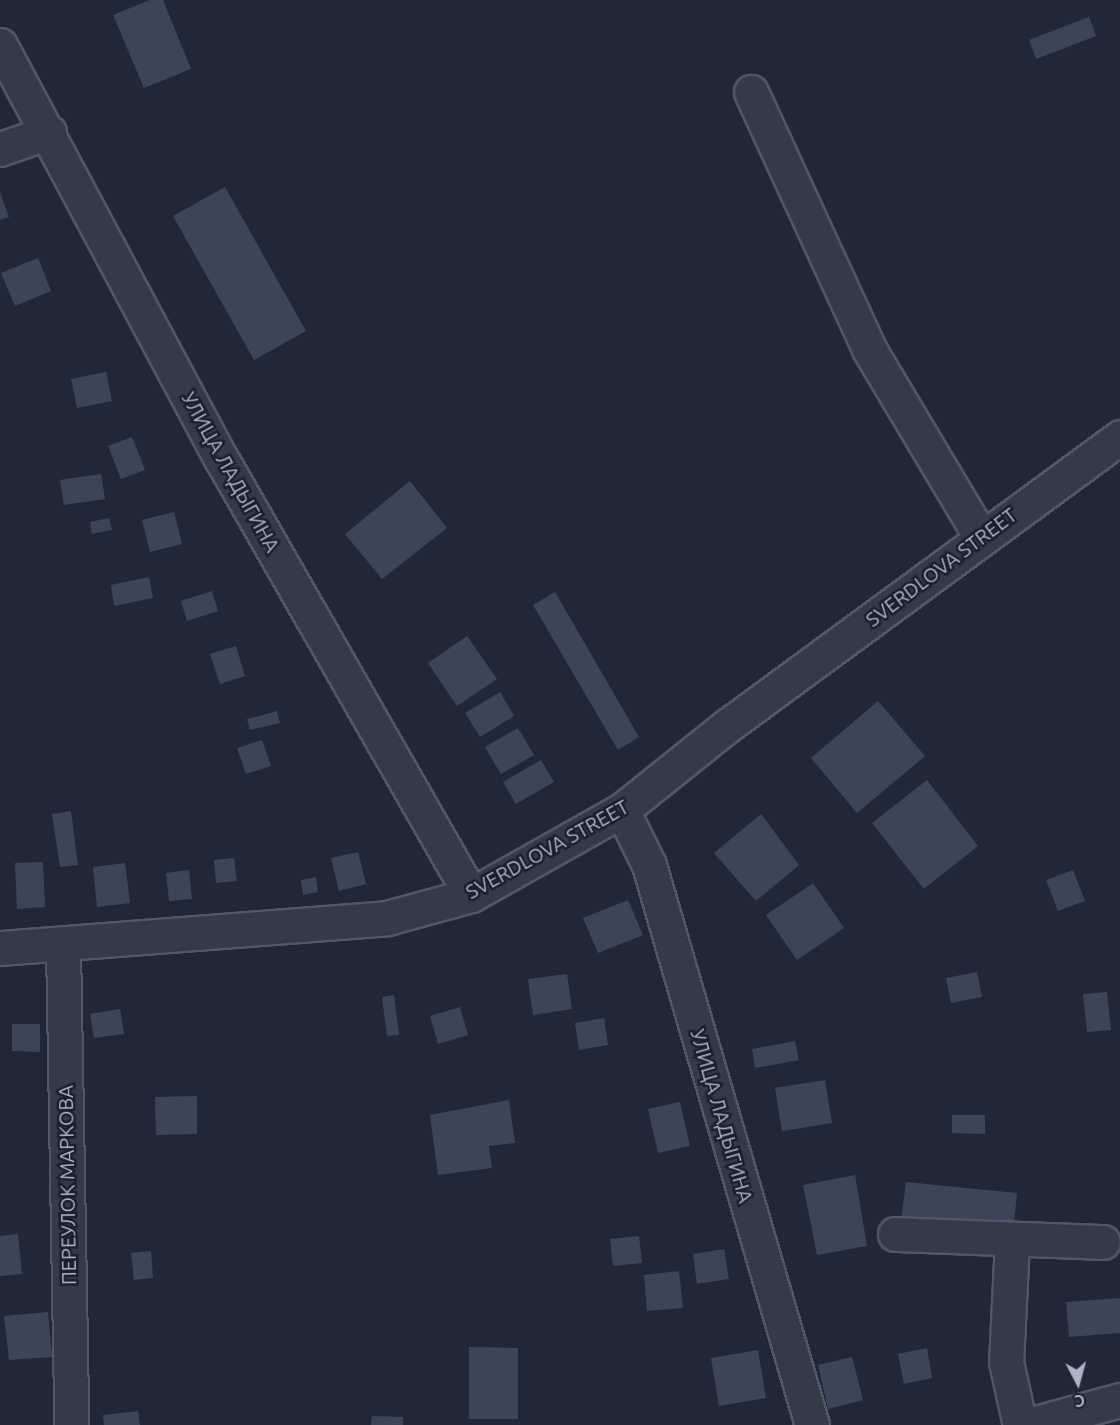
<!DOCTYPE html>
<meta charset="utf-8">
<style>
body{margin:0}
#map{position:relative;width:1120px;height:1425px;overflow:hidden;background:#202838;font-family:Ubuntu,sans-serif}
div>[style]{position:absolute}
.building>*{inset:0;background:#3c4558}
.roads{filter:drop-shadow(2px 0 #515766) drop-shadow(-2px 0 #515766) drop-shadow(0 2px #515766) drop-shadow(0 -2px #515766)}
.minor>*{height:33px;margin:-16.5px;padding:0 16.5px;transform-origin:16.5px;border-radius:16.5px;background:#333a48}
span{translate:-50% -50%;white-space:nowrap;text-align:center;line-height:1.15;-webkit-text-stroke:5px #191f2d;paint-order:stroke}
.street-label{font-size:20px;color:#aeb4c5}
.north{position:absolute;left:1048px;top:1353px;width:60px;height:60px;-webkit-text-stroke:4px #191f2d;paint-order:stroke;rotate:174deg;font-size:16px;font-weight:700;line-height:24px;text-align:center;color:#aeb4c5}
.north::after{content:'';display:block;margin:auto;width:21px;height:27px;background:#aeb4c5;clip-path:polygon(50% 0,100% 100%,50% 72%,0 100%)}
</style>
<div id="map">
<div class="building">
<div style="clip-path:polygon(150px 0,163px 0,191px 69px,144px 88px,113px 15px)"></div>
<div style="clip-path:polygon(1089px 17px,1096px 36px,1036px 59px,1029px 40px)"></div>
<div style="clip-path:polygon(225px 187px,306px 331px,254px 360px,173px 216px)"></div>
<div style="clip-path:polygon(0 192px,9px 217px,0 220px)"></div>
<div style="clip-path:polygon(38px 258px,51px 291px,15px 306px,1px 273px)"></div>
<div style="clip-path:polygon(106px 372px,112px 401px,77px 408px,71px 379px)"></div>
<div style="clip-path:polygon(132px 437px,145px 470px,121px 479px,108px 446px)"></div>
<div style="clip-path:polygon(101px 474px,105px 499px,64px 505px,60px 480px)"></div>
<div style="clip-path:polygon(410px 481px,447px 528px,382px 579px,345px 534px)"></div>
<div style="clip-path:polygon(174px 512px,182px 544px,150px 552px,142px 520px)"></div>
<div style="clip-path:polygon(109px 518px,112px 530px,92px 534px,90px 522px)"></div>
<div style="clip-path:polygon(149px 577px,153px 598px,114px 606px,111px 585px)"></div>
<div style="clip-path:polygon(212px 591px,218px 611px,187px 621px,181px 601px)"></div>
<div style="clip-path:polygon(555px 592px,639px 737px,618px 750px,533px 605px)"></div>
<div style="clip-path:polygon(467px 636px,497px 679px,457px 706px,428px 663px)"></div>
<div style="clip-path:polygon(236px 646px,245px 676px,220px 684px,210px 654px)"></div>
<div style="clip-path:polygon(500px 692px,514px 716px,480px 737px,465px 713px)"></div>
<div style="clip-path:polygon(878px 701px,925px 756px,857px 813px,811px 758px)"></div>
<div style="clip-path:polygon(277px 711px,280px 723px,250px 730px,247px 719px)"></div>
<div style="clip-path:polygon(518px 728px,534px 755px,501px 774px,485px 747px)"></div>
<div style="clip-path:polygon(262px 740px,271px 766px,246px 774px,237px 748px)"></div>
<div style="clip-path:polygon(541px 760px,554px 782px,516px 804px,503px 782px)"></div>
<div style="clip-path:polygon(927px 780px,978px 846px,924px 889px,872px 823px)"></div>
<div style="clip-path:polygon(71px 811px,78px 865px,60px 867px,52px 814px)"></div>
<div style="clip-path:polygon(761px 814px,799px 865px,756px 901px,714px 853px)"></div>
<div style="clip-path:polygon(358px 852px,366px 884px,339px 891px,331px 858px)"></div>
<div style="clip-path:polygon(234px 858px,237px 881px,216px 883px,214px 860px)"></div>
<div style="clip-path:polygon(43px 862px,45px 907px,17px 909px,15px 863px)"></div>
<div style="clip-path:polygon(125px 863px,130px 903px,97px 907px,93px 867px)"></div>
<div style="clip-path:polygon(189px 870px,192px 899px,169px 901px,166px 873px)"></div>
<div style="clip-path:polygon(1073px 870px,1085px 901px,1058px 911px,1046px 880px)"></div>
<div style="clip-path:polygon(316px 877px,318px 892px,303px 895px,301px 880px)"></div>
<div style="clip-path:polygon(813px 883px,844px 928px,797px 960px,766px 915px)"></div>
<div style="clip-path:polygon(628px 900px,643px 935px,598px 953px,583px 918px)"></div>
<div style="clip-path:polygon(977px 972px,982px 997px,951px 1003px,946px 978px)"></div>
<div style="clip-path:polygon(567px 974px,572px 1009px,533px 1015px,528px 979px)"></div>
<div style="clip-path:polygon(1107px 992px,1111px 1030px,1087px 1032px,1083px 994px)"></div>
<div style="clip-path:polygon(394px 995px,399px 1035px,387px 1036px,382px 997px)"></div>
<div style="clip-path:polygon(460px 1007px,468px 1035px,438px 1044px,430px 1016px)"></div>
<div style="clip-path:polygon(120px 1009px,124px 1034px,94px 1038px,90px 1014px)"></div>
<div style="clip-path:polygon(604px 1018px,608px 1045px,579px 1050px,575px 1023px)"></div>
<div style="clip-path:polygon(12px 1024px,40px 1024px,40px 1052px,12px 1051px)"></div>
<div style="clip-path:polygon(795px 1041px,799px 1060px,755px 1068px,752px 1049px)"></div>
<div style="clip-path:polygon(825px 1080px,832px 1123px,782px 1131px,775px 1088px)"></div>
<div style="clip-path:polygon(197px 1096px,197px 1134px,156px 1135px,155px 1097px)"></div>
<div style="clip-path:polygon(509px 1100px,515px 1143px,489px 1146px,492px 1168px,438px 1175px,430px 1115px)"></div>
<div style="clip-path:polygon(680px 1102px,690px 1146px,658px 1153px,648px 1109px)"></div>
<div style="clip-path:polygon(952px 1115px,985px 1115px,985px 1134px,952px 1133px)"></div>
<div style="clip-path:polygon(855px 1175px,867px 1246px,817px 1255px,803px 1185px)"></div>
<div style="clip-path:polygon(906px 1182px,1017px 1193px,1013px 1233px,901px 1222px)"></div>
<div style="clip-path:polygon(18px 1234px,22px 1274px,0 1276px,0 1236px)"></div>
<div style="clip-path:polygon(639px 1236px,642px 1263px,613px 1266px,610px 1239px)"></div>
<div style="clip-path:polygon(724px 1249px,729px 1279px,697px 1284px,693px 1254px)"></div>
<div style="clip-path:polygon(151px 1251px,153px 1278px,134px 1280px,131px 1253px)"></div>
<div style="clip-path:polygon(679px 1271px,683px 1308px,647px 1311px,644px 1275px)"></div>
<div style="clip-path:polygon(1120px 1298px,1120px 1333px,1069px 1337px,1066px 1302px)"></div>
<div style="clip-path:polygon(48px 1312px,52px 1357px,9px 1360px,4px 1316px)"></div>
<div style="clip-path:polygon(469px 1347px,518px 1348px,518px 1419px,469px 1419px)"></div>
<div style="clip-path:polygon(927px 1348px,932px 1378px,904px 1384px,898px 1354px)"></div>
<div style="clip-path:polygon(758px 1350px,766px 1398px,719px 1406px,711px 1358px)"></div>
<div style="clip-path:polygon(852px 1357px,863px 1400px,828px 1409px,818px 1365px)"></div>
<div style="clip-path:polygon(138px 1411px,140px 1425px,104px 1425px,103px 1415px)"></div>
<div style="clip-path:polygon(372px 1416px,403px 1417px,403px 1425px,371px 1425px)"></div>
</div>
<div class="roads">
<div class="minor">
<div style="left:0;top:45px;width:471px;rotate:61.9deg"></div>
<div style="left:222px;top:460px;width:501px;rotate:60.21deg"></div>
<div style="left:751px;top:92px;width:283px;rotate:65.3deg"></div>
<div style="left:869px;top:349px;width:219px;rotate:59.2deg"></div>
<div style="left:0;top:149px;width:52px;rotate:-19.1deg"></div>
<div style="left:622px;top:810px;width:61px;rotate:63.9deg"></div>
<div style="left:649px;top:865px;width:583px;rotate:73.77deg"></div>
<div style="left:63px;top:945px;width:480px;rotate:89deg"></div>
<div style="left:0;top:948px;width:388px;rotate:-4.4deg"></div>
<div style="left:387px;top:918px;width:87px;rotate:-15.3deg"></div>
<div style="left:471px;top:895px;width:173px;rotate:-29.4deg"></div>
<div style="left:622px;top:810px;width:134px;rotate:-38.7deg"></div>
<div style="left:727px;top:726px;width:488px;rotate:-36.3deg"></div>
<div style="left:895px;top:1234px;width:208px;rotate:2.2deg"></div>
<div style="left:1012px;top:1241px;width:121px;rotate:92.8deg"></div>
<div style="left:1006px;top:1362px;width:65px;rotate:77.5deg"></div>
<div style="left:1028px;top:1425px;width:95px;rotate:-15.2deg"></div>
</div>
</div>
<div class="street-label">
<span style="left:231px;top:472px;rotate:61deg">УЛИЦА ЛАДЫГИНА</span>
<span style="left:941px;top:567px;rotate:-37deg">SVERDLOVA STREET</span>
<span style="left:547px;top:849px;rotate:-29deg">SVERDLOVA STREET</span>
<span style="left:722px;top:1116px;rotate:74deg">УЛИЦА ЛАДЫГИНА</span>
<span style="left:67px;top:1185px;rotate:-91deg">ПЕРЕУЛОК МАРКОВА</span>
</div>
<div class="north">С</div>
</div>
